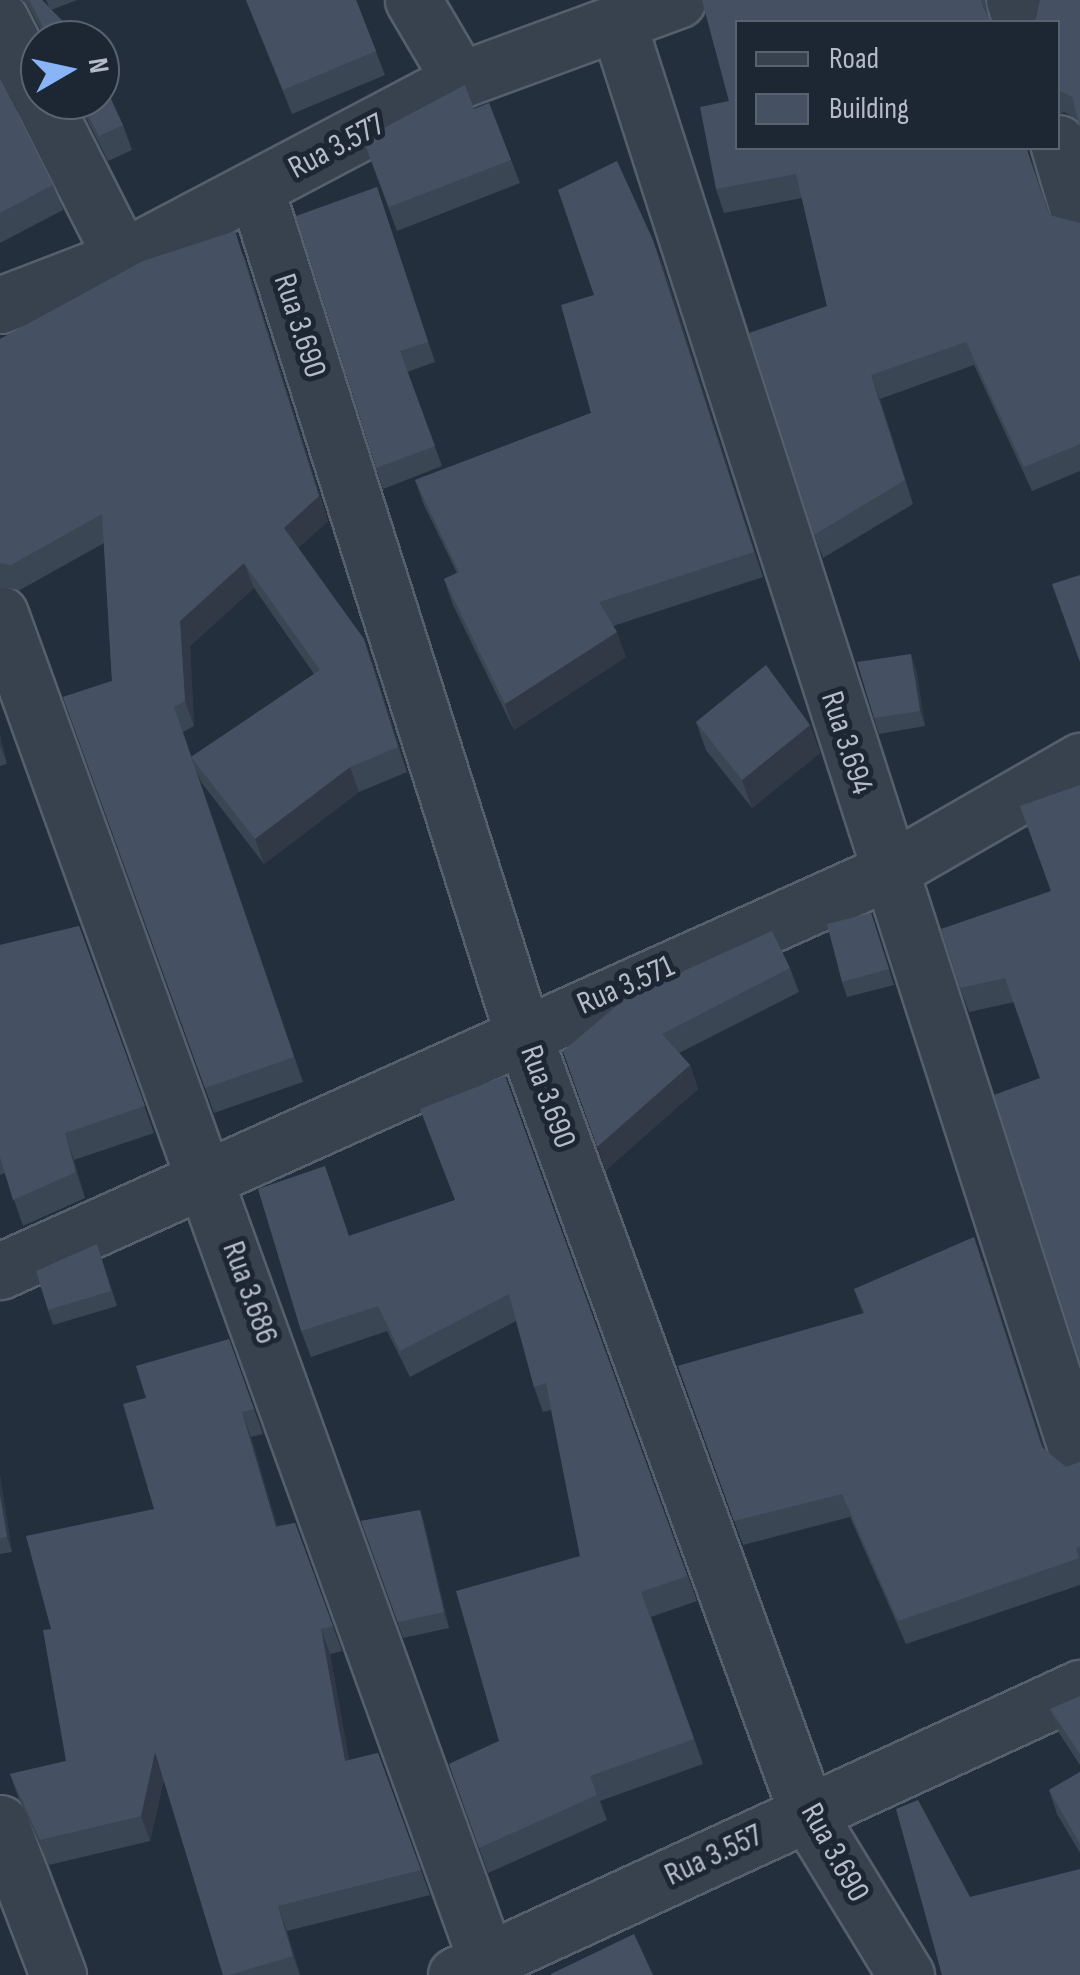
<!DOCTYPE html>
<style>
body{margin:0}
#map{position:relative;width:1080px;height:1975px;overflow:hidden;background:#242f3e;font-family:"Sofia Sans Condensed",sans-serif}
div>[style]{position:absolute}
.roads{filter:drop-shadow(2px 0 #565f6c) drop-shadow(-2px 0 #565f6c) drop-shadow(0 2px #565f6c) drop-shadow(0 -2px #565f6c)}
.street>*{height:55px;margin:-27.5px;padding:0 27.5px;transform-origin:27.5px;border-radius:27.5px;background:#38414e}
.wall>*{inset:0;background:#3b4654}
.shaded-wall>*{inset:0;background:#303945}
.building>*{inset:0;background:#455162}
span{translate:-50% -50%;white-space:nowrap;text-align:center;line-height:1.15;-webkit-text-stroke:10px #1d2633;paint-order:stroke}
.street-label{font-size:32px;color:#b4bcc9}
.legend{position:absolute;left:735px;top:20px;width:325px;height:130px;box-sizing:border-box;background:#1d2633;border:2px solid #59626f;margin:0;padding:12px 18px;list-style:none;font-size:30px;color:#b4bcc9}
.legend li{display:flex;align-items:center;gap:20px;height:50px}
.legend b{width:50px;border:2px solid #59626f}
.north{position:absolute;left:20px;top:20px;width:100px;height:100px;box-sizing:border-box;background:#1d2633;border:2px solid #59626f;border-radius:50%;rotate:81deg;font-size:28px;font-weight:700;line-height:40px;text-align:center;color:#b4bcc9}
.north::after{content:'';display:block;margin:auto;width:35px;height:45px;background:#8ab4f8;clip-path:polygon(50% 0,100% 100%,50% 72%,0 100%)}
</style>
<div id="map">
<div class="roads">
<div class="street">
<div style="left:413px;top:0;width:93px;rotate:59.6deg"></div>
<div style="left:1014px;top:0;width:23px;rotate:72deg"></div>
<div style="left:0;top:19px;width:88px;rotate:62.9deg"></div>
<div style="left:618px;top:24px;width:1508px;rotate:72.17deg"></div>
<div style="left:42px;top:100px;width:177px;rotate:63.1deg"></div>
<div style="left:1058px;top:143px;width:77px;rotate:73.4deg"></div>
<div style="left:256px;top:190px;width:882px;rotate:72.45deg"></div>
<div style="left:522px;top:1031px;width:832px;rotate:69.98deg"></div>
<div style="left:807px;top:1813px;width:190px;rotate:58.6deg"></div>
<div style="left:0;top:305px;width:131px;rotate:-21.1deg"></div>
<div style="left:122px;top:258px;width:382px;rotate:-27.8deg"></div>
<div style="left:460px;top:80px;width:232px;rotate:-20.2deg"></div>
<div style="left:0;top:614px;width:1447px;rotate:70.13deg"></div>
<div style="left:0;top:1271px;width:973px;rotate:-24.22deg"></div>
<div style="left:887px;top:872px;width:223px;rotate:-29.9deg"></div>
<div style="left:0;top:1823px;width:163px;rotate:69.1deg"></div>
<div style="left:456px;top:1975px;width:687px;rotate:-24.7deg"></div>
</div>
</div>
<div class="wall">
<div style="clip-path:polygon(21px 0,42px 0,49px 7px,46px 0,77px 0,51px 10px,81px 40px,46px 40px,27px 4px)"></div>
<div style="clip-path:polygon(246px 0,356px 0,385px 75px,292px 114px)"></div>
<div style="clip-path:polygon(702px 0,985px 0,988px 16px,738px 148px,1029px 148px,1028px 152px,1050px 215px,1080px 223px,1080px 471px,1032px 491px,974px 365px,880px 399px,913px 504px,823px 558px,814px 535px,827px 306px,802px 198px,724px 213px,716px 189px,729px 101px)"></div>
<div style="clip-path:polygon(1040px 0,1080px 0,1080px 127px,1078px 120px,1064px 112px,1058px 115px,1058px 22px,1030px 22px,1036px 19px)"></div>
<div style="clip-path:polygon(0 80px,53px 185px,63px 210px,0 243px)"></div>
<div style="clip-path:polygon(77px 100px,100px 100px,123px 125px,132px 150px,108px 161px)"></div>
<div style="clip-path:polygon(489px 103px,520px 183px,397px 231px,363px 139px,474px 109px)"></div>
<div style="clip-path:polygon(377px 187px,435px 362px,407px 372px,442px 466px,383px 489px,376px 468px)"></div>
<div style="clip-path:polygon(244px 256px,328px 521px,298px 548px,373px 664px,407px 772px,359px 792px,264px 864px,201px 782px,191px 757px,314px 674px,254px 588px,190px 646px,194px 726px,183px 732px,303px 1082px,214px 1113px,63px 697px,112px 681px,104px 543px,20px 590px,0 587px,0 339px)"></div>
<div style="clip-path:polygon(663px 265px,763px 577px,613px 626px,626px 657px,514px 730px,453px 605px,444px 579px,457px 573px,424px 505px,415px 480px,591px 413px,594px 295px)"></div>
<div style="clip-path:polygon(916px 669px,925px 726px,879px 734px,874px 718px)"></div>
<div style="clip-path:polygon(696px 722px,810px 725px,820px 753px,752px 808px,706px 750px)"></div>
<div style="clip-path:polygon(0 735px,7px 764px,0 766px)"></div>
<div style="clip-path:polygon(1051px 891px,1040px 1078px,1014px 1002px,969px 1012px,960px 988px)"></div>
<div style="clip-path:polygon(871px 913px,894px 985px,847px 997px,842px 982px)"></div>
<div style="clip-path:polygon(79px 926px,154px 1133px,74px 1160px,85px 1198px,23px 1226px,5px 1173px,0 1175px,0 945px)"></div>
<div style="clip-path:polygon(790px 968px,799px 992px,679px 1053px,690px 1065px,698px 1089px,606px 1170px,563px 1051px)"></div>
<div style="clip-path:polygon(505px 1076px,697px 1601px,651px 1617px,703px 1764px,600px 1801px,607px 1820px,488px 1873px,449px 1764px,499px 1741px,580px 1556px,551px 1410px,543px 1412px,534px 1387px,516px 1321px,410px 1377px,387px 1331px,311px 1357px,301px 1331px,349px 1236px,455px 1200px)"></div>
<div style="clip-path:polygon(97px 1244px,117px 1306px,53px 1325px,48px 1310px)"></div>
<div style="clip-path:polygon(983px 1261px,1043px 1448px,1066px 1467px,1080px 1462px,1080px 1585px,906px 1644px,850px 1517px,743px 1545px,678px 1366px,863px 1313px,854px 1289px)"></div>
<div style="clip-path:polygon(229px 1339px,263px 1434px,251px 1437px,277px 1526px,295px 1523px,342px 1651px,330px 1654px,349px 1760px,378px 1753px,430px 1895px,287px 1931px,300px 1975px,223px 1975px,164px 1779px,150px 1841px,49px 1865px,19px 1799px,10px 1774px,66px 1761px,51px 1629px,154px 1509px,146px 1398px)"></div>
<div style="clip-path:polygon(0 1476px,12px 1552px,0 1554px)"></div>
<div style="clip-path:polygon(420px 1510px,425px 1526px,449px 1628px,403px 1638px,361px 1521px)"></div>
<div style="clip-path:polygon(1080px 1696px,1080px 1765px,1059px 1733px,1050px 1709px)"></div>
<div style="clip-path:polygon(1080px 1772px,1080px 1853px,1057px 1814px,1049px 1790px)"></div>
</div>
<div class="shaded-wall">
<div style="clip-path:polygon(235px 231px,328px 521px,293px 553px,284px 528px)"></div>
<div style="clip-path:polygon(653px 240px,663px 265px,763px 577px,754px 552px)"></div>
<div style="clip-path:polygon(871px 375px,880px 399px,913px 504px,905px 480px)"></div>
<div style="clip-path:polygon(244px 563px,254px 588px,190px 646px,194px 726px,185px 701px,180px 621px)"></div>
<div style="clip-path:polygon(617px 632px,626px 657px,514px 730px,505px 704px)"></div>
<div style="clip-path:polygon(364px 639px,373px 664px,407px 772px,398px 747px)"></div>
<div style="clip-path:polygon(911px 654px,916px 669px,925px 726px,920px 711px)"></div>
<div style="clip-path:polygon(810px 725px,820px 753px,752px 808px,742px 780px)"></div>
<div style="clip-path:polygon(0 735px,7px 764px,0 745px)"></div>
<div style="clip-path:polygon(350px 767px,359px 792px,264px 864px,255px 839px)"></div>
<div style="clip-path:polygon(690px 1065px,698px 1089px,606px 1170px,597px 1147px)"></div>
<div style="clip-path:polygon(65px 1133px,74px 1160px,85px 1198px,76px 1172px)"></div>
<div style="clip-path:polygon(974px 1237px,983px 1261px,1051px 1470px,1042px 1447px)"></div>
<div style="clip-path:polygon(242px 1412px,251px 1437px,285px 1552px,276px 1527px)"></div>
<div style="clip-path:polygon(0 1476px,12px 1552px,7px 1537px,0 1495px)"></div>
<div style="clip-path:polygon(420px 1510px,425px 1526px,449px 1628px,444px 1612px)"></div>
<div style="clip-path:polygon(321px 1629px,330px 1654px,354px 1786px,345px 1761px)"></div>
<div style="clip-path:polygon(155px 1752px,164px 1777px,150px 1841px,141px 1816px)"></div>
<div style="clip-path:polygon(278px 1906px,287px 1931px,300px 1975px,293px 1956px)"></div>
</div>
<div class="building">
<div style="clip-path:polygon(29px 0,42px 0,81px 40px,50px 40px)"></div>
<div style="clip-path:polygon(246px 0,356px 0,376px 51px,283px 90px)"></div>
<div style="clip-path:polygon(702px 0,981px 0,983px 8px,992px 22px,994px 22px,738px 22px,738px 148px,1026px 148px,1049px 215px,1080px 223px,1080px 444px,1024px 467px,966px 342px,871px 375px,905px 480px,814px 535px,749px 333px,827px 306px,796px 174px,716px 189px,700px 107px,729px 101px)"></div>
<div style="clip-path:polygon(1040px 0,1080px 0,1080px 127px,1072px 97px,1058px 90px,1058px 22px,1030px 22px,1036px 19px)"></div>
<div style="clip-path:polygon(100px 75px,123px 125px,99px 136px,80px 100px,100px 100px)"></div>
<div style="clip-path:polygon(0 80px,53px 185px,0 213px)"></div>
<div style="clip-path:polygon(465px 85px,474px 109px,489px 103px,511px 160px,389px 207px,363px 139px)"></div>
<div style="clip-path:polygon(617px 161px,653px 240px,754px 552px,599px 602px,617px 632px,505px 704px,444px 579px,459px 572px,415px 480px,591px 413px,561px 305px,594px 295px,558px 190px)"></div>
<div style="clip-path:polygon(377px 187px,428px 342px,400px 351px,435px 446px,376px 468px,296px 216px)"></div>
<div style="clip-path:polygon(235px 231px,319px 496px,284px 528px,364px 639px,398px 747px,350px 767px,255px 839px,191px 757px,320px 670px,244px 563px,180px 621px,185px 701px,174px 707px,294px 1057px,205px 1088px,63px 697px,112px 681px,102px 514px,11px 565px,0 563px,0 339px,143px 261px)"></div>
<div style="clip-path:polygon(1080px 575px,1080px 662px,1052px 584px)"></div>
<div style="clip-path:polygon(911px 654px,920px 711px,874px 718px,857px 662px)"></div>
<div style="clip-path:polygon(766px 665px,810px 725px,742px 780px,696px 722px)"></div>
<div style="clip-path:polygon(1080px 785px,1080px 1361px,994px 1095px,1040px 1078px,1005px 978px,960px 988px,941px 929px,1051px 891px,1020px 806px)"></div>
<div style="clip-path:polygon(871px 913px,889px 969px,842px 982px,827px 924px)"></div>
<div style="clip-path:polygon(79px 926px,145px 1106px,65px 1133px,76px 1172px,13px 1200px,0 1157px,0 945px)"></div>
<div style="clip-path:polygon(772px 931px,790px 968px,662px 1034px,690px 1065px,597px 1147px,563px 1051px,628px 996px)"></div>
<div style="clip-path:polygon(505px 1076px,687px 1576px,641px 1592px,694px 1739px,590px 1776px,597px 1795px,479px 1848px,449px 1764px,499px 1741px,456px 1591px,580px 1556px,546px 1383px,534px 1387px,509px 1294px,400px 1351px,378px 1306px,301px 1331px,258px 1189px,325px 1166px,349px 1236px,455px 1200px,420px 1109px)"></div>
<div style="clip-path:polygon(974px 1237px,1042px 1447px,1066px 1467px,1080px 1462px,1080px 1546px,1076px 1548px,1079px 1558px,898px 1621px,842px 1494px,734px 1521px,678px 1366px,865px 1313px,854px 1289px)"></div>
<div style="clip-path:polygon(97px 1244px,111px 1291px,48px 1310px,36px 1271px)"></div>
<div style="clip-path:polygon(229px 1339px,254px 1409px,242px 1412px,276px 1527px,295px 1523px,333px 1626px,321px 1629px,345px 1761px,378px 1753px,421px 1870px,278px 1906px,293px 1956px,229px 1975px,223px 1975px,155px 1752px,141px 1816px,40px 1840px,10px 1774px,66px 1761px,43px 1630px,51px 1629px,26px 1536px,154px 1509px,123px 1404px,146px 1398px,136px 1366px)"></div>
<div style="clip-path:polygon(0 1495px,7px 1537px,0 1538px)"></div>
<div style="clip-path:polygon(420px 1510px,444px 1612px,398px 1622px,361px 1521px)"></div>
<div style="clip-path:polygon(1080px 1696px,1080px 1754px,1050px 1709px)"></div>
<div style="clip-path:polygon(1080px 1772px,1080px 1844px,1049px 1790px)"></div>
<div style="clip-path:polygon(918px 1800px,970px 1897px,1080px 1869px,1080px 1975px,942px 1975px,896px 1809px)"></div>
<div style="clip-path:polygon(634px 1934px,653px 1975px,551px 1975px,551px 1974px)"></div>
</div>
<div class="street-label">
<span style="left:337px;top:147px;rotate:-28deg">Rua 3.577</span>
<span style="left:299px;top:326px;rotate:72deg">Rua 3.690</span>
<span style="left:846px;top:743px;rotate:72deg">Rua 3.694</span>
<span style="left:626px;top:986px;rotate:-24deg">Rua 3.571</span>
<span style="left:547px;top:1097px;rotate:70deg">Rua 3.690</span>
<span style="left:249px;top:1293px;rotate:70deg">Rua 3.686</span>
<span style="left:834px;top:1853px;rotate:61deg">Rua 3.690</span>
<span style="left:714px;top:1856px;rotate:-25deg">Rua 3.557</span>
</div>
<ul class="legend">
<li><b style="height:12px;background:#38414e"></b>Road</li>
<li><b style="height:28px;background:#455162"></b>Building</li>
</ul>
<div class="north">N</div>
</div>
